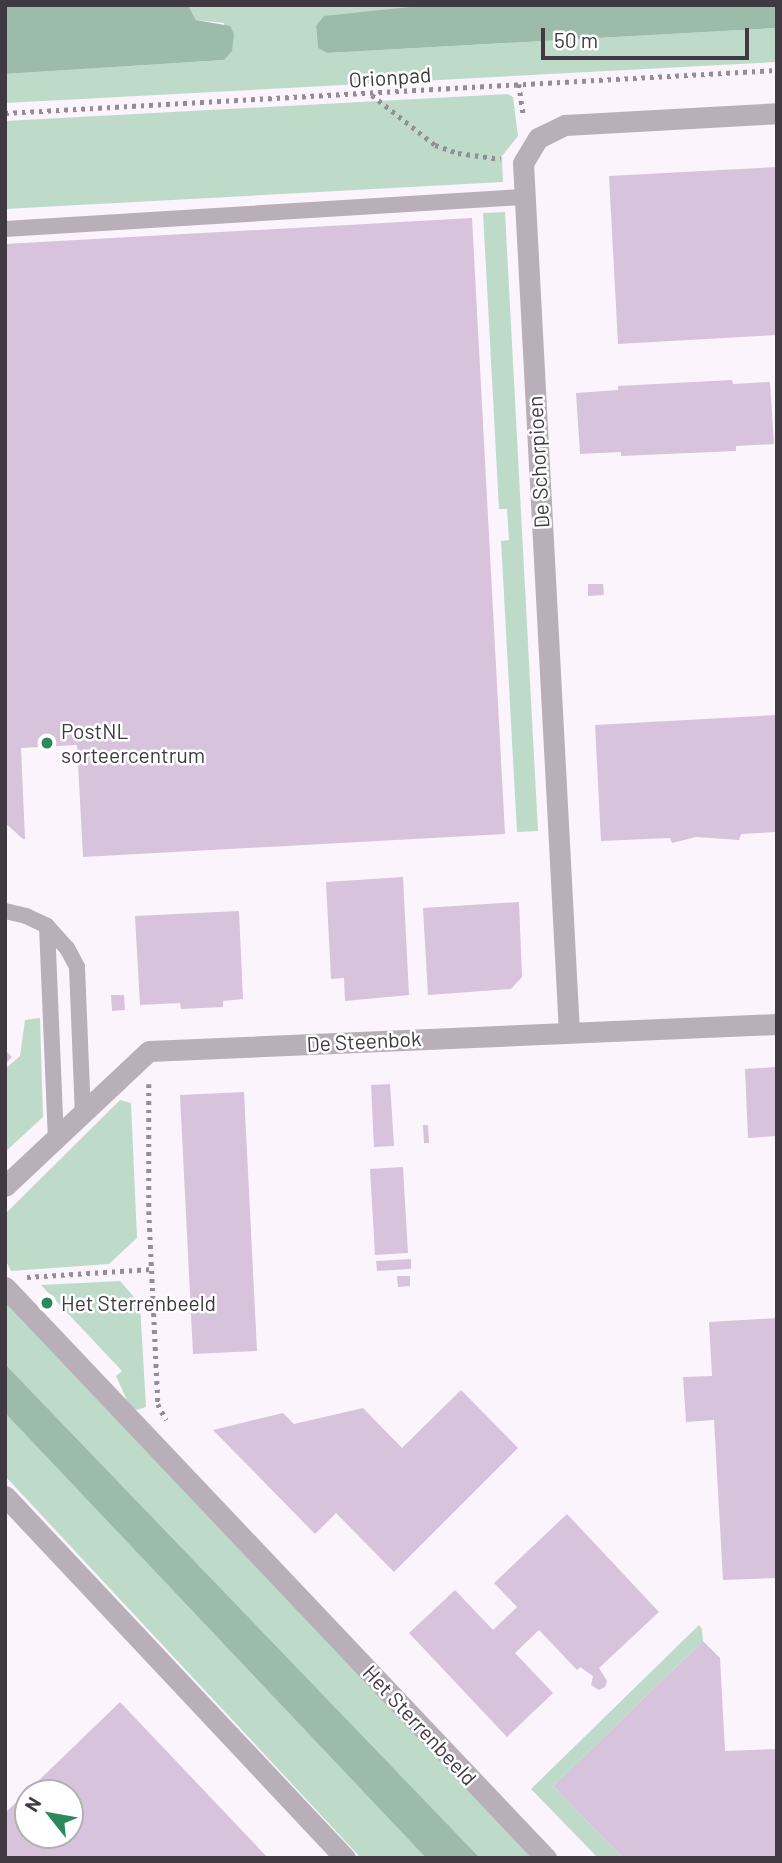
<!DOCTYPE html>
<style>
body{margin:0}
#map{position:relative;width:782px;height:1863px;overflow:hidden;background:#fbf4fd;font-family:Barlow,sans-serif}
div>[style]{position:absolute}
.green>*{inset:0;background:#bedbca}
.water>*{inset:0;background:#9dbba9}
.building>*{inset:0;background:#d8c3dc}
.path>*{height:4.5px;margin-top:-2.25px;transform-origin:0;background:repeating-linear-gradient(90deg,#948d96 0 3.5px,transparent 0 8.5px)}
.lane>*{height:16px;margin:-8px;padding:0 8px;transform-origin:8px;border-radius:8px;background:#b8afb9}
.street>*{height:21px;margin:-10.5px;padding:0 10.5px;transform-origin:10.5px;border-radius:10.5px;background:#b8afb9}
.dots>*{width:19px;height:19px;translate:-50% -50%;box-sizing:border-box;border:4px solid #fff;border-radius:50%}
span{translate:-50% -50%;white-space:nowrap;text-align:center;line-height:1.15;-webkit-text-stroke:5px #fff;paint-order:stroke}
.street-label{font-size:21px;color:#403942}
.poi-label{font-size:21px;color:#403942}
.left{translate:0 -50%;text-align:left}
.frame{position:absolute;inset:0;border:7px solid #403942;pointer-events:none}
.north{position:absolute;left:14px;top:1779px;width:70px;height:70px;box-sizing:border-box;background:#fff;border:2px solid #b3b0b3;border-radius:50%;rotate:301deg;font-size:19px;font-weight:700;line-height:28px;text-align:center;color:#403942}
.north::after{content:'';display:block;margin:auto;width:24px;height:32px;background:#2e885e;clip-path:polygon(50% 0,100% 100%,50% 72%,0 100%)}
.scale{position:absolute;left:541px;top:28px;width:208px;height:32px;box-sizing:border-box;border:4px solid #403942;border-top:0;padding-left:9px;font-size:21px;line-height:24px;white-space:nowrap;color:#403942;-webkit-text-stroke:5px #fff;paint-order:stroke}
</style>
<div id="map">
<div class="green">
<div style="clip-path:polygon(188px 5px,429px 5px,316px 26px,318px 48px,327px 53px,777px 28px,777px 62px,5px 103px,5px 74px,224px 60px,224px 23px,196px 20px)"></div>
<div style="clip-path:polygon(508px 94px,513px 97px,518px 136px,502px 156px,503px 182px,5px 209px,5px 121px)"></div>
<div style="clip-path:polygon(505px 212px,538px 831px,517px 832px,501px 541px,509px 540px,507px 509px,499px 509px,483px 213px)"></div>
<div style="clip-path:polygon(40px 1018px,43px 1117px,5px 1152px,5px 1069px,20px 1056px,25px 1020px)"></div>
<div style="clip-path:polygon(120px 1100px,131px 1103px,137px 1238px,109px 1264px,11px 1271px,5px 1259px,5px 1214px)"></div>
<div style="clip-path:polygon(120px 1281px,140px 1304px,146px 1407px,137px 1410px,129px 1405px,116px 1376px,122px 1371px,41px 1285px)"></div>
<div style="clip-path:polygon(5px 1298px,535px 1858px,480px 1858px,5px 1364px)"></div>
<div style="clip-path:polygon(5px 1413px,426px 1858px,361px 1858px,5px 1476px)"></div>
<div style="clip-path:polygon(699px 1625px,702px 1629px,703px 1641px,553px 1786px,623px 1858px,598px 1858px,531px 1789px)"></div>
</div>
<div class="water">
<div style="clip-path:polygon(5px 5px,188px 5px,196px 20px,230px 26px,234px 34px,232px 51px,224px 60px,5px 74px)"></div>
<div style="clip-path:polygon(429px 5px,777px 5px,777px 28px,327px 53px,318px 48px,316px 26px,324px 16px)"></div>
<div style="clip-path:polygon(5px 1364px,480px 1858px,426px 1858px,5px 1413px)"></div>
</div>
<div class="building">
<div style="clip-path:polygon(777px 167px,777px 335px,618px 344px,609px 176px)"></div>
<div style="clip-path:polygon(472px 218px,505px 834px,83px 857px,77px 745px,21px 748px,25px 839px,23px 839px,5px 823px,5px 244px)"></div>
<div style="clip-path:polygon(732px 380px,733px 384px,770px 382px,774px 444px,736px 446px,736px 451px,621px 456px,621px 452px,580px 454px,576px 393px,618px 390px,618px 386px)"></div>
<div style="clip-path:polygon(588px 584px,603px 584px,604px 595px,588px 596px)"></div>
<div style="clip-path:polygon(777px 715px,777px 832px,741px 834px,739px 840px,696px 837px,672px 843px,670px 838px,601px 841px,595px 725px)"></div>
<div style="clip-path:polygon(403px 877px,409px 995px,345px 1001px,344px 978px,331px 979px,326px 882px)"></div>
<div style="clip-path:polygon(519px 902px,522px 977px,511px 989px,428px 995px,423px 908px)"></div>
<div style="clip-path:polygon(239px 911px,243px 999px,223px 1001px,223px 1007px,181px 1009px,180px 1003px,140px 1005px,135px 916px)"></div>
<div style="clip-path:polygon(111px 995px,124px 995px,125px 1010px,112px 1011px)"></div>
<div style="clip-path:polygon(5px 1050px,12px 1057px,5px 1064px)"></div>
<div style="clip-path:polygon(777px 1067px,777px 1136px,748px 1138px,745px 1069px)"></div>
<div style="clip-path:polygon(390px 1084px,394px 1146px,374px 1147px,371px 1085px)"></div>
<div style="clip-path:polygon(244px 1092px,257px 1351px,193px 1354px,180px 1095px)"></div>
<div style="clip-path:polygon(423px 1125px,428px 1125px,429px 1143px,424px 1143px)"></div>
<div style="clip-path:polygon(403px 1167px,408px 1253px,375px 1255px,370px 1169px)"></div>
<div style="clip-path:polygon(411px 1259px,411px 1269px,377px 1271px,376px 1261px)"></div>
<div style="clip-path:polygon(397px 1276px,410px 1276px,410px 1286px,398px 1287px)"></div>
<div style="clip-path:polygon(777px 1318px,777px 1578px,723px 1580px,714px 1420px,686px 1422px,683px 1377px,712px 1376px,709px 1322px)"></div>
<div style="clip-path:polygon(461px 1390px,518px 1448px,394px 1572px,336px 1513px,315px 1534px,213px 1430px,283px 1413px,294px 1424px,363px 1408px,402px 1448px)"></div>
<div style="clip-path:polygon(567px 1514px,659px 1612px,599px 1668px,607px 1681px,605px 1687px,599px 1690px,591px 1685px,593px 1676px,580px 1667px,577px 1670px,539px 1630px,515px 1653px,553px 1693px,507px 1737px,409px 1633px,455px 1590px,493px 1630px,517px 1607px,494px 1583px)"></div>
<div style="clip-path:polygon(703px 1641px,720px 1658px,725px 1751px,777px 1749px,777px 1858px,623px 1858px,553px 1786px)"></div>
<div style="clip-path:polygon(evenodd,120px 1702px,268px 1858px,5px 1858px,5px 1813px,120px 1702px,28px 1793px,70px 1793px,70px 1835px,28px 1835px,28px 1793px)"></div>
</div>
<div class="path">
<div style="left:519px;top:84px;width:34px;rotate:82deg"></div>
<div style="left:372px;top:95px;width:80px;rotate:38.4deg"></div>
<div style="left:435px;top:145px;width:24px;rotate:19deg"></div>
<div style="left:458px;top:153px;width:43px;rotate:7.9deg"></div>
<div style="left:5px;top:113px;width:773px;rotate:-3.19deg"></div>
<div style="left:149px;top:1084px;width:127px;rotate:90deg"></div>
<div style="left:149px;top:1211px;width:193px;rotate:87.3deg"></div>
<div style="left:158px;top:1404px;width:18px;rotate:63deg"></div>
<div style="left:27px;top:1277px;width:125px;rotate:-3.7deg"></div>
</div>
<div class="lane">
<div style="left:5px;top:229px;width:519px;rotate:-3.54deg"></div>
<div style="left:5px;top:911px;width:22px;rotate:13deg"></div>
<div style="left:26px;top:916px;width:23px;rotate:25deg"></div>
<div style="left:47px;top:926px;width:30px;rotate:48deg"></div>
<div style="left:67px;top:948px;width:21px;rotate:62deg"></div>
<div style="left:77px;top:967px;width:147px;rotate:87.7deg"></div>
<div style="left:47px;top:926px;width:214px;rotate:87.6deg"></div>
</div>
<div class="street">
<div style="left:569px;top:1032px;width:870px;rotate:-93.03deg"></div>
<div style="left:523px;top:163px;width:29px;rotate:-59deg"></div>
<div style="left:538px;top:138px;width:30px;rotate:-26deg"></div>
<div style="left:565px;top:125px;width:212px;rotate:-3.2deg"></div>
<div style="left:5px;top:1186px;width:197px;rotate:-43.2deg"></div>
<div style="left:149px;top:1051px;width:629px;rotate:-2.46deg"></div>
<div style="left:5px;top:1287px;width:787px;rotate:46.55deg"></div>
<div style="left:5px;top:1496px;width:497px;rotate:46.8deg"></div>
</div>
<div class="dots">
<div style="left:47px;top:743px;background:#2e885e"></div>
<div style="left:47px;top:1303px;background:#2e885e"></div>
</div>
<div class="street-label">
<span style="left:390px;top:77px;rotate:-4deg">Orionpad</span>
<span style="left:538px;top:462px;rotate:-93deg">De Schorpioen</span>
<span style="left:364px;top:1041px;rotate:-3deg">De Steenbok</span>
<span style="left:420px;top:1725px;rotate:47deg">Het Sterrenbeeld</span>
</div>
<div class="poi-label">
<span class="left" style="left:61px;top:743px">PostNL<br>sorteercentrum</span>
<span class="left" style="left:61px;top:1303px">Het Sterrenbeeld</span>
</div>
<div class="frame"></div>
<div class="north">N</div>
<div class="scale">50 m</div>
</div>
